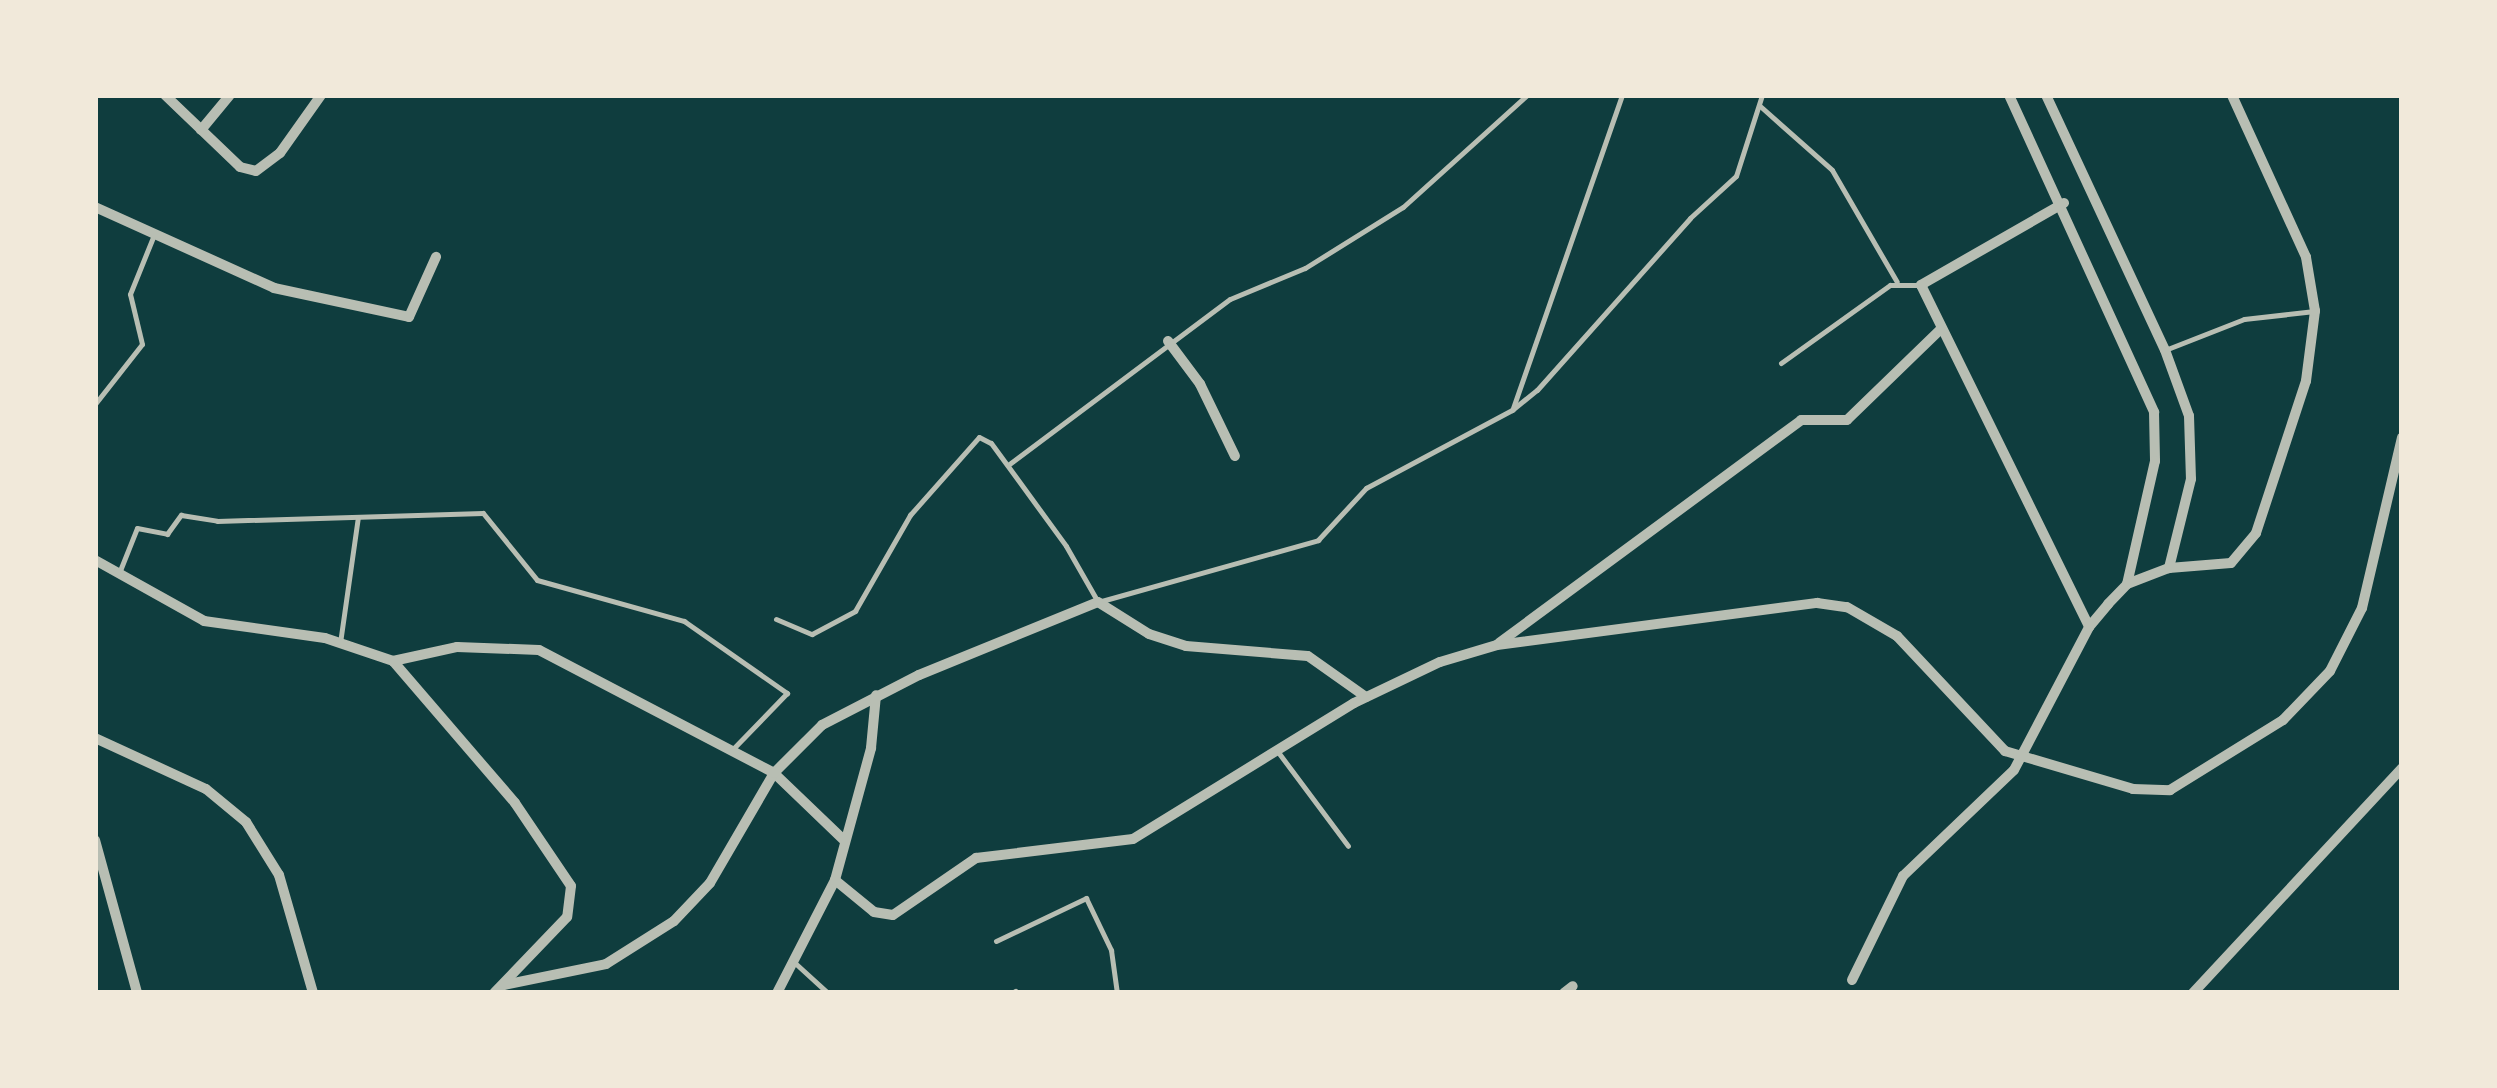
<!DOCTYPE html>
<style>
body{margin:0}
#map{position:relative;width:2497px;height:1088px;overflow:hidden;background:#0f3d3e;font-family:"PT Sans Narrow",sans-serif}
div>[style]{position:absolute}
.service>*{height:5px;margin:-2.5px;padding:0 2.5px;transform-origin:2.5px;border-radius:2.5px;background:#b8beb3}
.minor>*{height:10px;margin:-5px;padding:0 5px;transform-origin:5px;border-radius:5px;background:#b8beb3}
span{translate:-50% -50%;white-space:nowrap;text-align:center;line-height:1.15;-webkit-text-stroke:10px #f1e9da;paint-order:stroke}
.frame{position:absolute;inset:0;border:98px solid #f1e9da;pointer-events:none}
</style>
<div id="map">
<div class="service">
<div style="left:1760px;top:106px;width:96px;rotate:41.6deg"></div>
<div style="left:1832px;top:170px;width:129px;rotate:59.9deg"></div>
<div style="left:2165px;top:350px;width:85px;rotate:-21.4deg"></div>
<div style="left:2244px;top:319px;width:71px;rotate:-6.4deg"></div>
<div style="left:1781px;top:363px;width:134px;rotate:-35.6deg"></div>
<div style="left:1890px;top:285px;width:31px"></div>
<div style="left:95px;top:404px;width:76px;rotate:-51.9deg"></div>
<div style="left:142px;top:344px;width:51px;rotate:-103.5deg"></div>
<div style="left:130px;top:294px;width:61px;rotate:-68deg"></div>
<div style="left:1513px;top:408px;width:331px;rotate:-70.8deg"></div>
<div style="left:1008px;top:465px;width:277px;rotate:-36.8deg"></div>
<div style="left:1230px;top:299px;width:81px;rotate:-22.5deg"></div>
<div style="left:1305px;top:268px;width:115px;rotate:-31.9deg"></div>
<div style="left:1403px;top:207px;width:167px;rotate:-42.1deg"></div>
<div style="left:119px;top:573px;width:48px;rotate:-68.2deg"></div>
<div style="left:137px;top:528px;width:31px;rotate:11deg"></div>
<div style="left:167px;top:534px;width:24px;rotate:-54deg"></div>
<div style="left:181px;top:515px;width:36px;rotate:9deg"></div>
<div style="left:217px;top:521px;width:266px;rotate:-1.7deg"></div>
<div style="left:483px;top:513px;width:86px;rotate:51.1deg"></div>
<div style="left:537px;top:580px;width:153px;rotate:15.6deg"></div>
<div style="left:684px;top:621px;width:126px;rotate:35deg"></div>
<div style="left:787px;top:693px;width:78px;rotate:134deg"></div>
<div style="left:776px;top:619px;width:39px;rotate:23deg"></div>
<div style="left:812px;top:634px;width:49px;rotate:-28.1deg"></div>
<div style="left:855px;top:611px;width:111px;rotate:-60.2deg"></div>
<div style="left:910px;top:515px;width:104px;rotate:-48.5deg"></div>
<div style="left:979px;top:437px;width:13px;rotate:27deg"></div>
<div style="left:991px;top:443px;width:127px;rotate:53.9deg"></div>
<div style="left:1066px;top:546px;width:64px;rotate:60.3deg"></div>
<div style="left:1098px;top:602px;width:229px;rotate:-15.7deg"></div>
<div style="left:1318px;top:540px;width:71px;rotate:-47.3deg"></div>
<div style="left:1366px;top:488px;width:166px;rotate:-28.1deg"></div>
<div style="left:1512px;top:410px;width:32px;rotate:-39deg"></div>
<div style="left:1537px;top:390px;width:230px;rotate:-48.3deg"></div>
<div style="left:1690px;top:218px;width:62px;rotate:-42.4deg"></div>
<div style="left:1736px;top:176px;width:85px;rotate:-72.2deg"></div>
<div style="left:340px;top:643px;width:127px;rotate:-81.9deg"></div>
<div style="left:1278px;top:752px;width:117px;rotate:53.3deg"></div>
<div style="left:996px;top:941px;width:100px;rotate:-25.5deg"></div>
<div style="left:1086px;top:898px;width:58px;rotate:64.3deg"></div>
<div style="left:1111px;top:950px;width:43px;rotate:82.1deg"></div>
<div style="left:795px;top:963px;width:45px;rotate:42.3deg"></div>
<div style="left:1012px;top:993px;width:4px;rotate:-34deg"></div>
</div>
<div class="minor">
<div style="left:165px;top:95px;width:104px;rotate:43.8deg"></div>
<div style="left:240px;top:167px;width:16px;rotate:14deg"></div>
<div style="left:256px;top:171px;width:30px;rotate:-37deg"></div>
<div style="left:280px;top:153px;width:71px;rotate:-54.7deg"></div>
<div style="left:2009px;top:95px;width:349px;rotate:65.4deg"></div>
<div style="left:2154px;top:412px;width:49px;rotate:88.8deg"></div>
<div style="left:2155px;top:461px;width:126px;rotate:102.8deg"></div>
<div style="left:2046px;top:95px;width:281px;rotate:65deg"></div>
<div style="left:2165px;top:350px;width:70px;rotate:70deg"></div>
<div style="left:2189px;top:416px;width:63px;rotate:88.2deg"></div>
<div style="left:2191px;top:479px;width:92px;rotate:103.9deg"></div>
<div style="left:201px;top:130px;width:45px;rotate:-50.4deg"></div>
<div style="left:2064px;top:203px;width:165px;rotate:150.2deg"></div>
<div style="left:1921px;top:285px;width:381px;rotate:63.8deg"></div>
<div style="left:95px;top:207px;width:196px;rotate:24.3deg"></div>
<div style="left:274px;top:288px;width:138px;rotate:12.1deg"></div>
<div style="left:409px;top:317px;width:66px;rotate:-65.8deg"></div>
<div style="left:1168px;top:341px;width:54px;rotate:53.3deg"></div>
<div style="left:1200px;top:384px;width:80px;rotate:64.1deg"></div>
<div style="left:95px;top:560px;width:125px;rotate:29.2deg"></div>
<div style="left:204px;top:621px;width:122px;rotate:8deg"></div>
<div style="left:325px;top:638px;width:72px;rotate:18.7deg"></div>
<div style="left:393px;top:661px;width:66px;rotate:-12.3deg"></div>
<div style="left:457px;top:647px;width:82px;rotate:2.1deg"></div>
<div style="left:539px;top:650px;width:265px;rotate:27.6deg"></div>
<div style="left:774px;top:773px;width:98px;rotate:43.8deg"></div>
<div style="left:1499px;top:643px;width:375px;rotate:-36.4deg"></div>
<div style="left:1801px;top:420px;width:46px"></div>
<div style="left:1847px;top:420px;width:129px;rotate:-44.1deg"></div>
<div style="left:393px;top:661px;width:187px;rotate:49.3deg"></div>
<div style="left:515px;top:803px;width:100px;rotate:56deg"></div>
<div style="left:571px;top:886px;width:31px;rotate:97deg"></div>
<div style="left:567px;top:917px;width:105px;rotate:133.8deg"></div>
<div style="left:95px;top:738px;width:122px;rotate:24.7deg"></div>
<div style="left:206px;top:789px;width:52px;rotate:39.5deg"></div>
<div style="left:246px;top:822px;width:62px;rotate:58.1deg"></div>
<div style="left:279px;top:875px;width:123px;rotate:73.9deg"></div>
<div style="left:95px;top:840px;width:159px;rotate:74.6deg"></div>
<div style="left:835px;top:880px;width:50px;rotate:39.4deg"></div>
<div style="left:874px;top:912px;width:19px;rotate:9deg"></div>
<div style="left:893px;top:915px;width:101px;rotate:-34.5deg"></div>
<div style="left:976px;top:858px;width:158px;rotate:-6.9deg"></div>
<div style="left:1133px;top:839px;width:259px;rotate:-31.6deg"></div>
<div style="left:1354px;top:703px;width:95px;rotate:-25.5deg"></div>
<div style="left:1440px;top:662px;width:59px;rotate:-16.6deg"></div>
<div style="left:1497px;top:645px;width:323px;rotate:-7.5deg"></div>
<div style="left:1817px;top:603px;width:30px;rotate:8deg"></div>
<div style="left:1847px;top:607px;width:58px;rotate:30.1deg"></div>
<div style="left:1897px;top:636px;width:158px;rotate:46.8deg"></div>
<div style="left:2005px;top:751px;width:134px;rotate:16.5deg"></div>
<div style="left:2133px;top:789px;width:37px;rotate:2deg"></div>
<div style="left:2170px;top:790px;width:133px;rotate:-31.8deg"></div>
<div style="left:2283px;top:720px;width:68px;rotate:-46.2deg"></div>
<div style="left:2330px;top:671px;width:71px;rotate:-63.1deg"></div>
<div style="left:2362px;top:608px;width:175px;rotate:-76.8deg"></div>
<div style="left:1852px;top:980px;width:116px;rotate:-63.9deg"></div>
<div style="left:1903px;top:876px;width:153px;rotate:-43.7deg"></div>
<div style="left:2014px;top:770px;width:161px;rotate:-62.3deg"></div>
<div style="left:2089px;top:627px;width:30px;rotate:-50deg"></div>
<div style="left:2108px;top:604px;width:28px;rotate:-46deg"></div>
<div style="left:2127px;top:584px;width:45px;rotate:-20.9deg"></div>
<div style="left:2169px;top:568px;width:62px;rotate:-4.6deg"></div>
<div style="left:2231px;top:563px;width:39px;rotate:-50deg"></div>
<div style="left:2256px;top:533px;width:160px;rotate:-71.8deg"></div>
<div style="left:2306px;top:381px;width:71px;rotate:-82.7deg"></div>
<div style="left:2315px;top:311px;width:55px;rotate:-99.5deg"></div>
<div style="left:2306px;top:257px;width:178px;rotate:-114.6deg"></div>
<div style="left:504px;top:985px;width:104px;rotate:-11.6deg"></div>
<div style="left:606px;top:964px;width:80px;rotate:-32.3deg"></div>
<div style="left:674px;top:921px;width:52px;rotate:-46.5deg"></div>
<div style="left:710px;top:883px;width:127px;rotate:-59.8deg"></div>
<div style="left:774px;top:773px;width:68px;rotate:-45deg"></div>
<div style="left:822px;top:725px;width:109px;rotate:-27.3deg"></div>
<div style="left:919px;top:675px;width:193px;rotate:-22.2deg"></div>
<div style="left:1098px;top:602px;width:60px;rotate:32.1deg"></div>
<div style="left:1149px;top:634px;width:39px;rotate:18deg"></div>
<div style="left:1186px;top:646px;width:122px;rotate:4.7deg"></div>
<div style="left:1308px;top:656px;width:71px;rotate:35.3deg"></div>
<div style="left:777px;top:993px;width:127px;rotate:-62.8deg"></div>
<div style="left:835px;top:880px;width:137px;rotate:-74.7deg"></div>
<div style="left:871px;top:748px;width:53px;rotate:-84.6deg"></div>
<div style="left:1564px;top:993px;width:11px;rotate:-38deg"></div>
<div style="left:2193px;top:993px;width:307px;rotate:-47.1deg"></div>
</div>
<div class="frame"></div>
</div>
